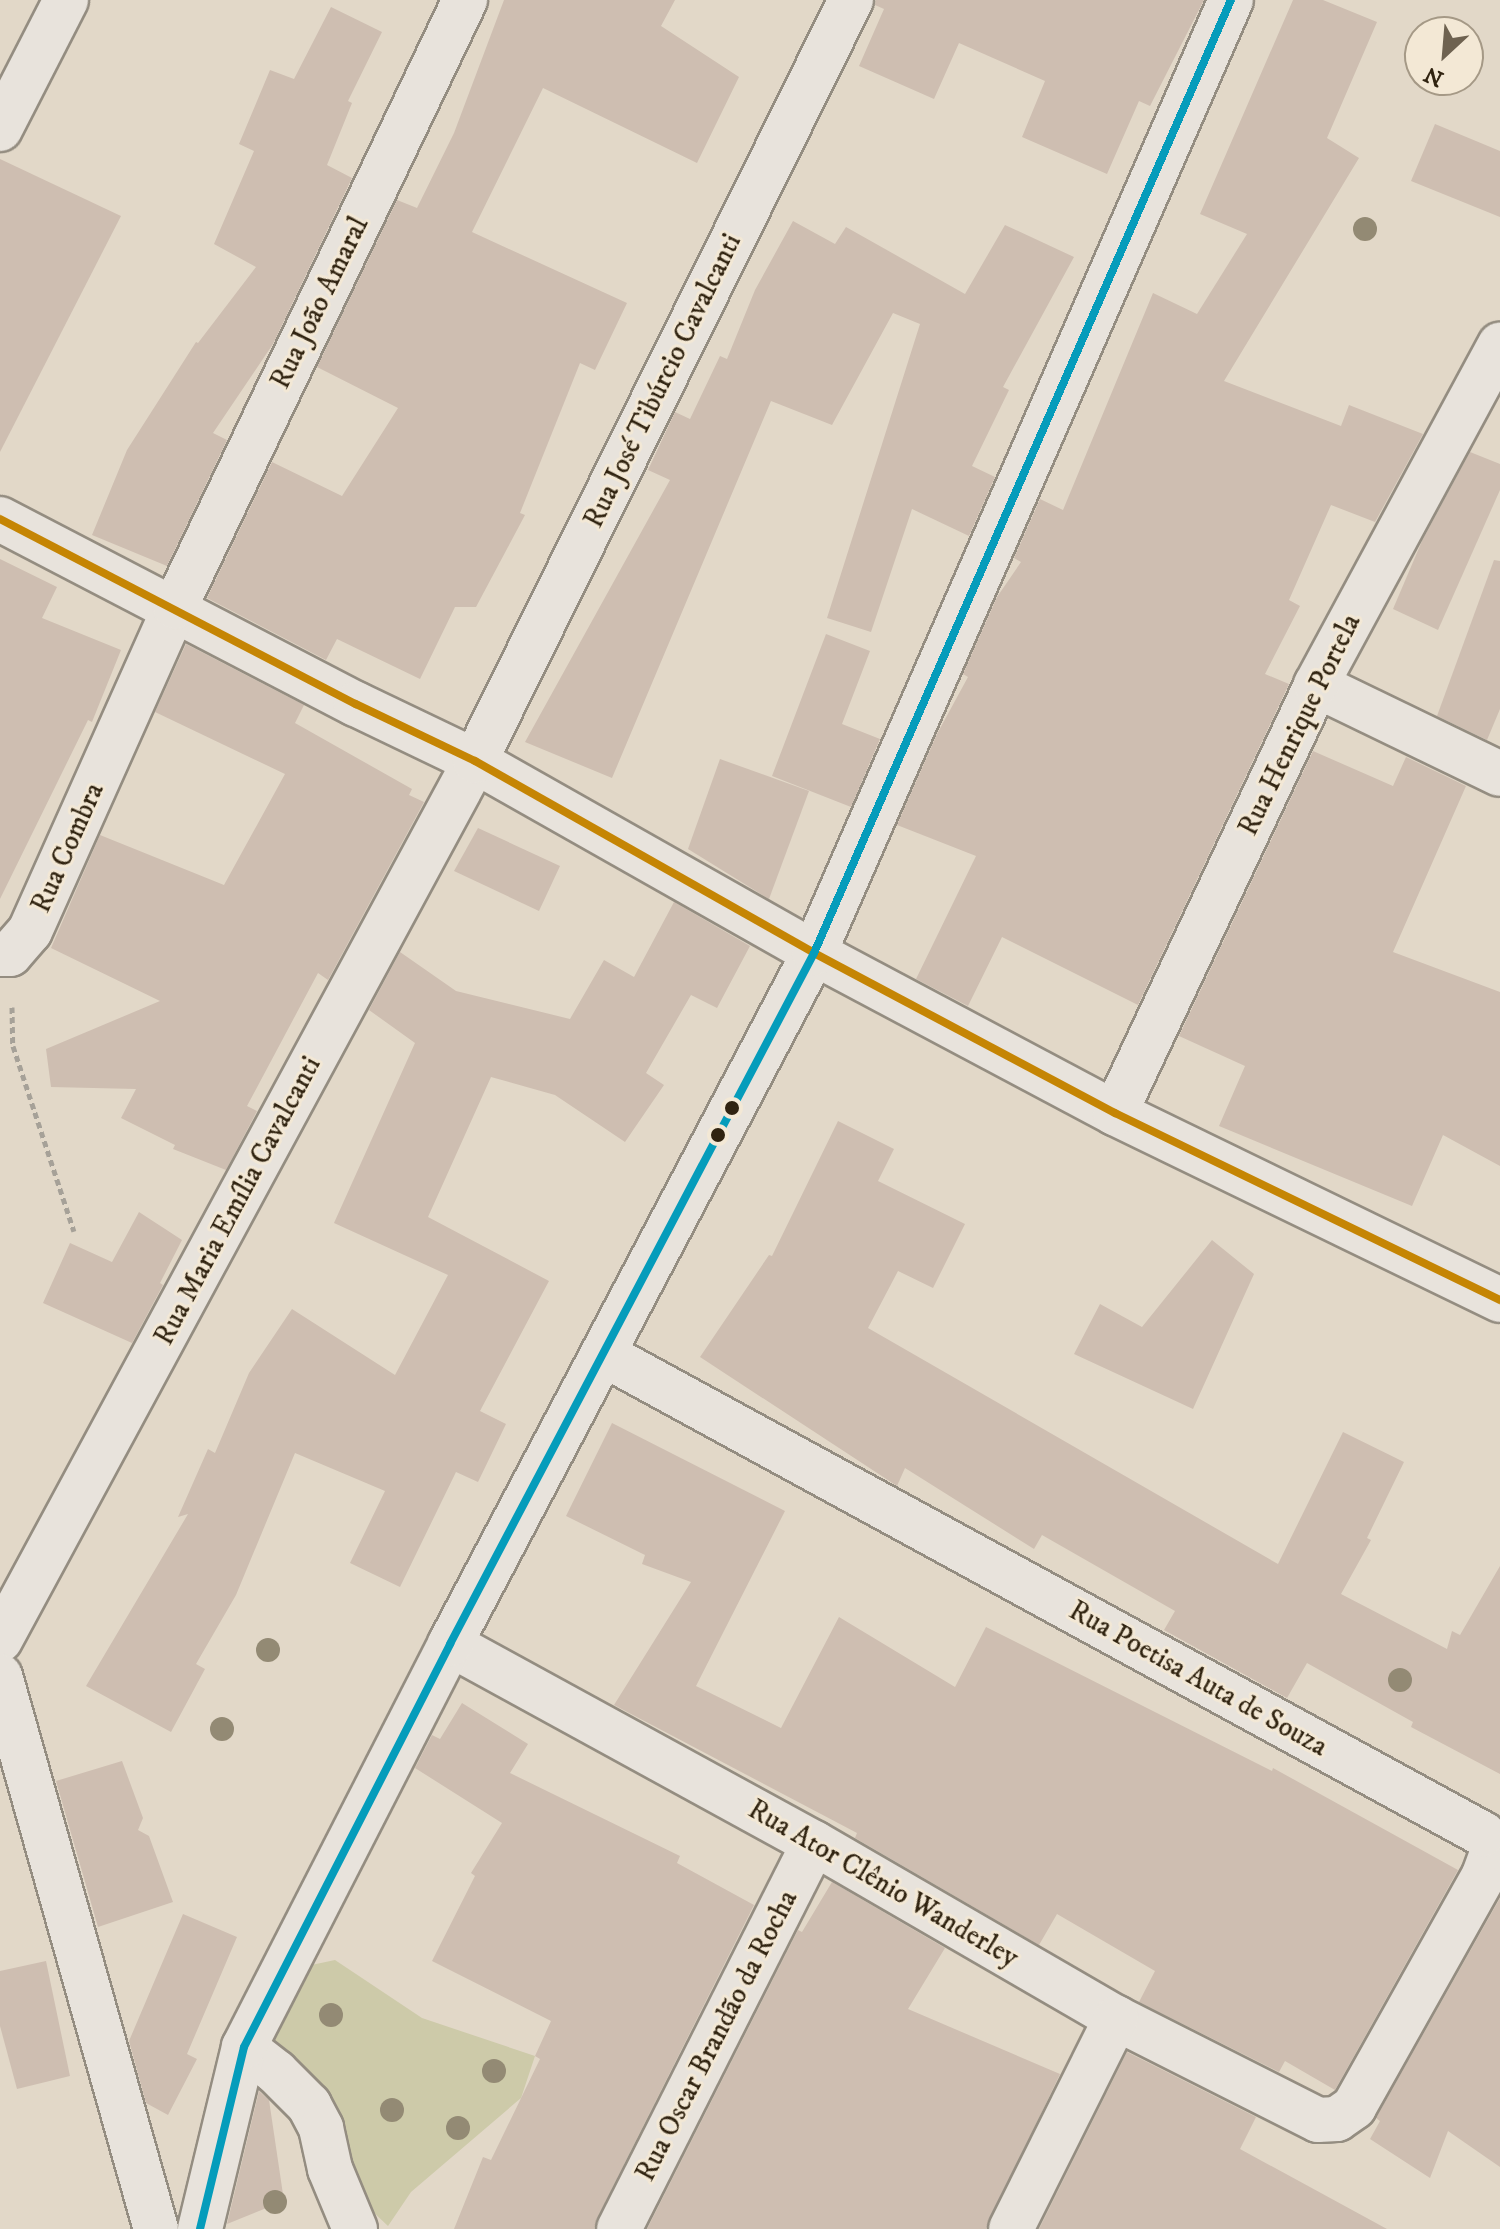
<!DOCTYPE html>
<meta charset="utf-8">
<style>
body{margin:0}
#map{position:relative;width:1500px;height:2229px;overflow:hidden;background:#e2d8c8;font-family:"IM FELL DW Pica",serif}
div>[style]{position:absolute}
.green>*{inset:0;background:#cdcaa9}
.building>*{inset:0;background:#cebeb1}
.path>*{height:5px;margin-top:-2.5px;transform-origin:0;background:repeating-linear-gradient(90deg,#a6a198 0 6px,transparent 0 10px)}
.roads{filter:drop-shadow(2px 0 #948d81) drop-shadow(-2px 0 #948d81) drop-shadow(0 2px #948d81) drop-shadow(0 -2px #948d81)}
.minor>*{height:44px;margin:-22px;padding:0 22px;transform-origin:22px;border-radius:22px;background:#e8e3dc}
.bus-1>*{height:8px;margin:-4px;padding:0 4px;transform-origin:4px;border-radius:4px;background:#c58504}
.bus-2>*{height:8px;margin:-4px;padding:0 4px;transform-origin:4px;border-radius:4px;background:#059cbb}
.trees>*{width:24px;height:24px;margin:-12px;border-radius:50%;background:#938a74}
.dots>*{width:22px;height:22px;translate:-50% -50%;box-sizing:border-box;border:4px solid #f3e8d5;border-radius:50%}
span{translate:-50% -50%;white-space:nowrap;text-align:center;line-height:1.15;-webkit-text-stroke:6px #f3e8d5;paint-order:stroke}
.street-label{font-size:28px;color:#302310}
.north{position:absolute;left:1404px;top:16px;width:80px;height:80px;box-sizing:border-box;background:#f3e8d5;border:2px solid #a59986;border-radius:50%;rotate:206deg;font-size:22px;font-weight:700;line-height:32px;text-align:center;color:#302310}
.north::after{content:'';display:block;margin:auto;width:28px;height:36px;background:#6e6250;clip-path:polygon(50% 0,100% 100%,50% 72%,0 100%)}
</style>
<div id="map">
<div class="green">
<div style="clip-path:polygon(335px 1960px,422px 2018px,535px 2056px,521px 2098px,411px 2192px,388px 2226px,369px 2208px,265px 2042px,302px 1967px)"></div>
</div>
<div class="building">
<div style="clip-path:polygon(504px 0,675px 0,661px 26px,739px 77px,697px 163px,543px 88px,472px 232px,627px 303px,595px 370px,580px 363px,520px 513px,525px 515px,476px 607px,455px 607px,420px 679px,337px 639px,326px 660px,207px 598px,272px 462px,342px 496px,398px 408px,317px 367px,397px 200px,417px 208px,454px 133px)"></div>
<div style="clip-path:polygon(876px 0,1204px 0,1150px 106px,1139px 101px,1107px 174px,1022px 137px,1045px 81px,959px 43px,934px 99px,859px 66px,884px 9px,875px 5px)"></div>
<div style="clip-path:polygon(1293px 0,1323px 0,1377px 22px,1327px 138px,1359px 158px,1224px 381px,1341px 426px,1349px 405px,1423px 434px,1375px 522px,1331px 505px,1289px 600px,1300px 606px,1265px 674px,1289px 684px,1138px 1005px,1002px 937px,968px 1006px,916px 979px,976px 856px,897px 825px,937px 734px,968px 677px,963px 674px,997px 597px,1021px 562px,1014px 558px,1040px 499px,1063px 510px,1153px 293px,1197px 314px,1247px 234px,1200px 214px)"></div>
<div style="clip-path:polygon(331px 7px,382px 32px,348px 101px,352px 103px,327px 165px,352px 178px,273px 344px,213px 433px,227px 440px,167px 566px,92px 535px,127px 450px,196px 342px,198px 343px,256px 267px,214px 244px,254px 151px,239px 144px,270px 70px,294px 79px)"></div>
<div style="clip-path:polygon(1435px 124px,1500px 151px,1500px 217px,1411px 181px)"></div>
<div style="clip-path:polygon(0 159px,121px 216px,0 452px)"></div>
<div style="clip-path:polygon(793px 221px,835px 244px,846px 227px,965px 294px,1005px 225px,1074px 257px,1003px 387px,1009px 390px,972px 466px,995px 477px,969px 536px,912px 509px,871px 632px,827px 618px,920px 324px,893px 313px,832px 425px,771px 401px,612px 778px,525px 742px,670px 480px,648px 470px,675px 412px,690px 419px,720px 356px,727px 359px,755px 290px)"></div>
<div style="clip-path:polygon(1470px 452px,1500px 464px,1500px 490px,1438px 630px,1393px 609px,1422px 541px)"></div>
<div style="clip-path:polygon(0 559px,57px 587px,42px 618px,121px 650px,92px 722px,88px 720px,0 899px)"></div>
<div style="clip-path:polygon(1494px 560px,1500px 561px,1500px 709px,1487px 740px,1437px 716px)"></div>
<div style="clip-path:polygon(826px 634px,870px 651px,842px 724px,880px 739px,851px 807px,772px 776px)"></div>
<div style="clip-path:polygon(186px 644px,304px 705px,295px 723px,412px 789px,409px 795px,424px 802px,328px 980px,318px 973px,247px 1106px,257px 1111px,226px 1170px,173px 1149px,175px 1145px,121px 1118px,136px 1089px,51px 1087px,46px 1049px,160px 1001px,51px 948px,100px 835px,224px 885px,285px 774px,155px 712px)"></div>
<div style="clip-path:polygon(1313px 751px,1393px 786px,1406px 757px,1466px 786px,1393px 952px,1500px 992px,1500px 1166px,1443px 1135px,1412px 1206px,1219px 1126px,1245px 1066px,1179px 1036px)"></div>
<div style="clip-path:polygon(720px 759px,809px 791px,769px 899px,688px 849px)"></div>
<div style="clip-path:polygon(478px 828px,560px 866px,539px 911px,454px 871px)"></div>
<div style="clip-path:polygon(674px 902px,750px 946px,717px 1008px,691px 995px,646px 1073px,664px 1085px,625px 1142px,555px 1095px,491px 1077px,428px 1217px,549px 1281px,480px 1411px,506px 1424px,478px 1482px,456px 1472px,400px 1587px,350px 1563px,385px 1491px,295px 1453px,236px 1595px,196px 1664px,205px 1669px,171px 1732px,86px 1686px,188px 1514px,178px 1517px,208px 1449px,215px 1453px,249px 1373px,292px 1309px,395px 1375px,448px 1275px,334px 1223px,415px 1043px,369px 1010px,400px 952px,456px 991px,570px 1019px,604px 960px,634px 977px)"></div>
<div style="clip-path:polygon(838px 1121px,894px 1149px,878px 1181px,965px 1224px,933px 1288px,898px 1271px,868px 1328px,1278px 1564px,1343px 1432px,1404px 1462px,1367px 1538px,1371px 1540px,1341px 1594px,1447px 1649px,1452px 1631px,1460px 1635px,1500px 1566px,1500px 1774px,1411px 1727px,1413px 1722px,1307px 1663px,1287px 1698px,1164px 1630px,1175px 1611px,1042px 1535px,1034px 1549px,905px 1468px,897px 1486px,700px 1357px,769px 1255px,772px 1256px)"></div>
<div style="clip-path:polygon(139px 1212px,182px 1240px,160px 1283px,163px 1285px,132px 1343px,43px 1303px,70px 1243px,112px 1262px)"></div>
<div style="clip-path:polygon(1212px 1240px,1254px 1274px,1193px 1409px,1074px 1354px,1100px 1304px,1142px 1327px)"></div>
<div style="clip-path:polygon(612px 1423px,785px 1511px,696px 1686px,781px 1728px,839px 1617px,955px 1687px,986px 1627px,1272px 1771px,1273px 1768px,1458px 1870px,1335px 2090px,1285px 2061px,1279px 2072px,1139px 2002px,1155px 1971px,1057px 1914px,1039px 1945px,855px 1838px,857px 1833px,614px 1705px,691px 1582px,642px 1564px,645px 1555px,566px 1516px)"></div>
<div style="clip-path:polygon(462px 1703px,528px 1744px,510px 1773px,680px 1856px,677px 1863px,754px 1905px,597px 2218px,594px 2229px,454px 2229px,483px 2157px,491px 2160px,540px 2059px,535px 2056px,551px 2021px,432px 1961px,475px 1876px,471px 1873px,502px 1823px,415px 1768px,432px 1735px,440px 1739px)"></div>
<div style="clip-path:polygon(122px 1761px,143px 1818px,138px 1830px,149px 1836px,173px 1902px,98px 1927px,56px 1781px)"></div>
<div style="clip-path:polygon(832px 1882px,945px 1948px,908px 2009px,1060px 2074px,986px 2229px,647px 2229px,798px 1930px,802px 1932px)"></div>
<div style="clip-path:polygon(1500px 1898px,1500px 2167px,1448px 2131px,1430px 2178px,1370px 2139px,1380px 2121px,1376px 2118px)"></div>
<div style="clip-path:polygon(183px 1914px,237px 1937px,187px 2054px,197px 2059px,168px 2115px,146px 2103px,129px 2041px)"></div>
<div style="clip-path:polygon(46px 1961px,70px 2076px,17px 2089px,0 2026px,0 1971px)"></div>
<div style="clip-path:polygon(1127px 2052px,1256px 2117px,1240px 2149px,1387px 2229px,1039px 2229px)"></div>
<div style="clip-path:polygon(259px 2091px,269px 2100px,284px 2201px,227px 2224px)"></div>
</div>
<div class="path">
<div style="left:12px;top:1007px;width:39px;rotate:89deg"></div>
<div style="left:13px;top:1046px;width:195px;rotate:71.8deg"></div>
</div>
<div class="roads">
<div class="minor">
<div style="left:0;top:129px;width:145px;rotate:-62.9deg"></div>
<div style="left:0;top:519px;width:401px;rotate:27.5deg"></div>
<div style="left:356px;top:704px;width:132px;rotate:25.6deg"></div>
<div style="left:475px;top:761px;width:390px;rotate:29.5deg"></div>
<div style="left:814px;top:953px;width:341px;rotate:28deg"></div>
<div style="left:1115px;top:1113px;width:428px;rotate:25.9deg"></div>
<div style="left:1316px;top:685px;width:204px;rotate:25.8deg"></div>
<div style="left:0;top:954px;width:10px"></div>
<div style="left:10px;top:954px;width:30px;rotate:-49deg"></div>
<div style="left:30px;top:931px;width:355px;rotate:-65.9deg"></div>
<div style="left:175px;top:607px;width:673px;rotate:-64.46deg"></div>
<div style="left:1115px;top:1113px;width:473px;rotate:-64.8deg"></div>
<div style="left:1316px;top:685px;width:387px;rotate:-61.6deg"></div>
<div style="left:0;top:1640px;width:999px;rotate:-61.61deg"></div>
<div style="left:475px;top:761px;width:849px;rotate:-63.71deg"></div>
<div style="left:450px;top:1644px;width:415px;rotate:28.7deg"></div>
<div style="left:814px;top:1843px;width:349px;rotate:30.1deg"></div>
<div style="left:1116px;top:2018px;width:226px;rotate:26.8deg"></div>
<div style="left:1318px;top:2120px;width:19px;rotate:-3deg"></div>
<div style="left:1337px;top:2119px;width:21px;rotate:-35deg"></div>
<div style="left:1354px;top:2107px;width:266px;rotate:-60.7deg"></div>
<div style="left:1484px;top:1875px;width:30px;rotate:-70deg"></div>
<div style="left:1494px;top:1847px;width:17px;rotate:-130deg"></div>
<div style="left:1483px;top:1834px;width:1002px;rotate:-151.39deg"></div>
<div style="left:0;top:1676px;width:575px;rotate:74.25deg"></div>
<div style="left:244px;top:2047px;width:41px;rotate:38deg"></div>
<div style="left:276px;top:2072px;width:47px;rotate:45deg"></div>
<div style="left:309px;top:2105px;width:26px;rotate:62deg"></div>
<div style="left:321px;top:2128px;width:42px;rotate:77.6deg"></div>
<div style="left:330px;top:2169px;width:65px;rotate:67.4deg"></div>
<div style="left:200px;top:2229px;width:187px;rotate:-76.4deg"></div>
<div style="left:244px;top:2047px;width:453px;rotate:-62.9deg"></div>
<div style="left:450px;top:1644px;width:781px;rotate:-62.22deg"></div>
<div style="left:814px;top:953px;width:1040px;rotate:-66.37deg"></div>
<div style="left:619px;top:2229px;width:432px;rotate:-63.2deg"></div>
<div style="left:1011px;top:2229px;width:236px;rotate:-63.5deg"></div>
</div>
</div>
<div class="bus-1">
<div style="left:0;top:519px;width:401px;rotate:27.5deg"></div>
<div style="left:356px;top:704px;width:132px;rotate:25.6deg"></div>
<div style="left:475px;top:761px;width:390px;rotate:29.5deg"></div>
<div style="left:814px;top:953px;width:341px;rotate:28deg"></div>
<div style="left:1115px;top:1113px;width:428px;rotate:25.9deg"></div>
</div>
<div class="bus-2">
<div style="left:200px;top:2229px;width:187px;rotate:-76.4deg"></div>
<div style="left:244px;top:2047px;width:453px;rotate:-62.9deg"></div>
<div style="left:450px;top:1644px;width:781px;rotate:-62.22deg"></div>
<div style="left:814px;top:953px;width:1040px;rotate:-66.37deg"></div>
</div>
<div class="trees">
<div style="left:1365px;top:229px"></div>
<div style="left:268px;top:1650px"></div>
<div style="left:1400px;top:1680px"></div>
<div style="left:222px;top:1729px"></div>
<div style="left:331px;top:2015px"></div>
<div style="left:494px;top:2071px"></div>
<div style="left:392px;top:2110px"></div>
<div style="left:458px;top:2128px"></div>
<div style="left:275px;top:2202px"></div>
</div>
<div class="dots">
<div style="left:732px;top:1108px;background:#302310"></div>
<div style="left:718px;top:1135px;background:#302310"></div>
</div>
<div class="street-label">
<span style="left:320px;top:303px;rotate:-64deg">Rua João Amaral</span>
<span style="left:663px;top:381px;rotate:-64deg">Rua José Tibúrcio Cavalcanti</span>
<span style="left:1300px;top:725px;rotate:-64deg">Rua Henrique Portela</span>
<span style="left:68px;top:848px;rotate:-66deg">Rua Combra</span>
<span style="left:238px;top:1201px;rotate:-62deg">Rua Maria Emília Cavalcanti</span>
<span style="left:1198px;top:1679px;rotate:29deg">Rua Poetisa Auta de Souza</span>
<span style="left:883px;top:1884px;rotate:30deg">Rua Ator Clênio Wanderley</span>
<span style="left:717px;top:2036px;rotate:-63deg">Rua Oscar Brandão da Rocha</span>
</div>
<div class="north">N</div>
</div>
